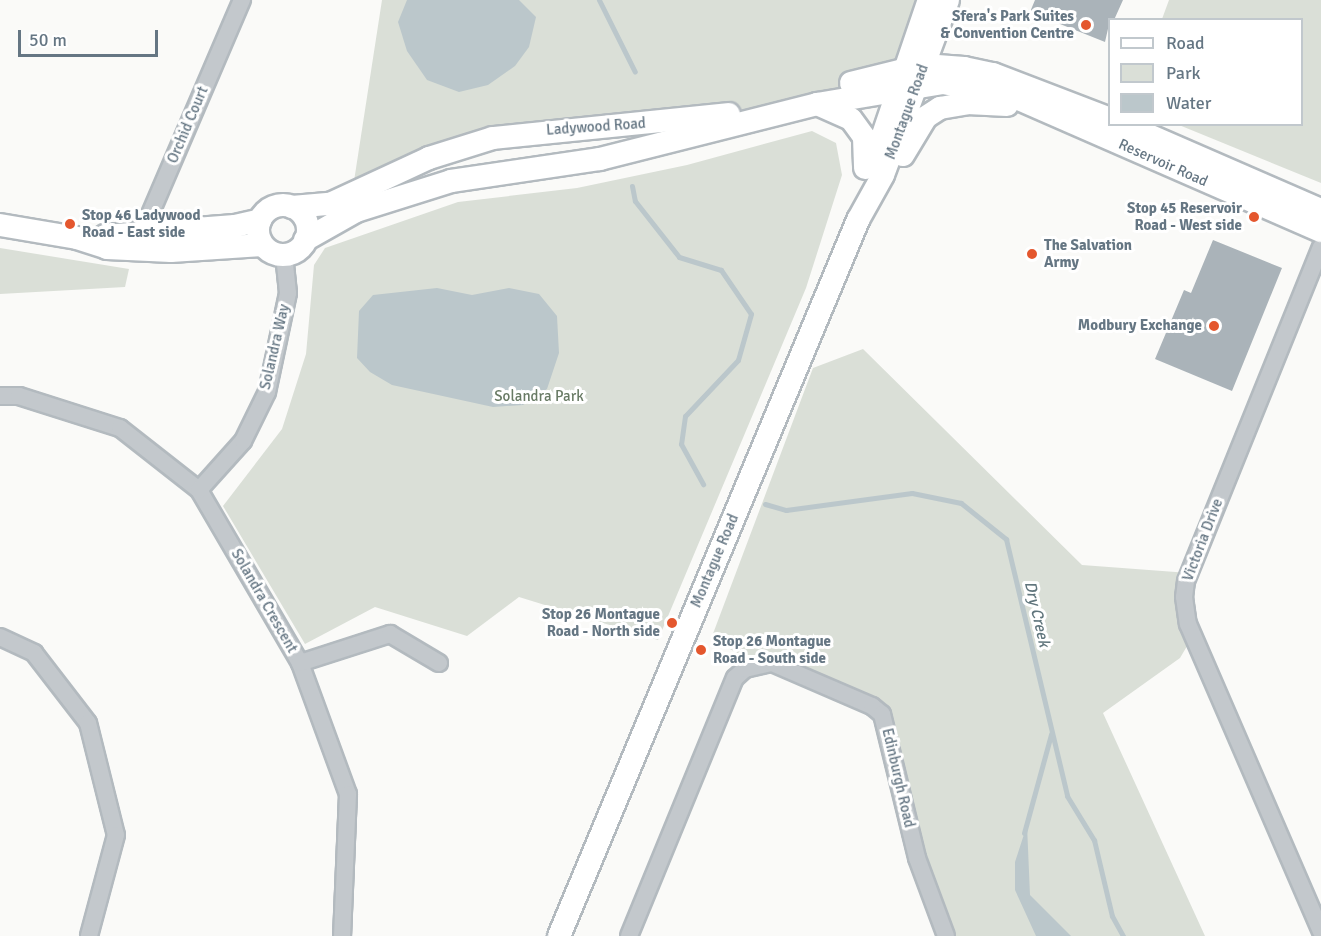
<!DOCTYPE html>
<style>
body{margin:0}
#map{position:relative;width:1321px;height:936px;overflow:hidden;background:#fafaf8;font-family:Signika,sans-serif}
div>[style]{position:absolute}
.green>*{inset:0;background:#dadfd7}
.water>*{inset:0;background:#bbc7cb}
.stream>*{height:5px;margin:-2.5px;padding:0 2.5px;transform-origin:2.5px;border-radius:2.5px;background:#bbc7cb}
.building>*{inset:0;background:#aab3b9}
.roads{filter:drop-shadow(2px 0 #b3babf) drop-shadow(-2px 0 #b3babf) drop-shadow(0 2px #b3babf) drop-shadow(0 -2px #b3babf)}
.street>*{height:16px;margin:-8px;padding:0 8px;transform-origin:8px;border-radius:8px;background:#c3c8cc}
.secondary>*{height:22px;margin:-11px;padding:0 11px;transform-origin:11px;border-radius:11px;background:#fff}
.secondary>.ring{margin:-11px;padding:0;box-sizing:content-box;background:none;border:22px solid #fff;border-radius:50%}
.dots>*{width:16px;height:16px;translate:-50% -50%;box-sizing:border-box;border:3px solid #fff;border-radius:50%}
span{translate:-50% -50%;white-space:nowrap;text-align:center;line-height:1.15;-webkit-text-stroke:6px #fff;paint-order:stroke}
.poi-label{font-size:15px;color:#657683;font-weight:700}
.right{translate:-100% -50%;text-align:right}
.left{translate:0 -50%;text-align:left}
.street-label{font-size:15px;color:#657683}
.park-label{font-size:15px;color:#687a64}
.water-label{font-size:16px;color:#60757c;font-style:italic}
.legend{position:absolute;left:1108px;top:18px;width:195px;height:108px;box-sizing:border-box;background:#fff;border:2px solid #c1c8cd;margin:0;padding:8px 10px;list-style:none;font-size:18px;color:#657683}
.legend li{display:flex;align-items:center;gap:12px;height:30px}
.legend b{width:30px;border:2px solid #c1c8cd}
.scale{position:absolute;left:18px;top:30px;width:140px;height:27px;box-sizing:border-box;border:3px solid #657683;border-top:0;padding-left:8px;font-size:18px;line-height:21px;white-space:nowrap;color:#657683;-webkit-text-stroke:4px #fff;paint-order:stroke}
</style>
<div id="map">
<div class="green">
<div style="clip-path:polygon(382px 0,929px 0,908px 68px,763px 108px,692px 121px,547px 130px,352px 194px)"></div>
<div style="clip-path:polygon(1169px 0,1321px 0,1321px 183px,1179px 125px,1302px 124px,1302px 20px,1162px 19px)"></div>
<div style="clip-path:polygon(812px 131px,836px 143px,842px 175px,806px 288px,658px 640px,519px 597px,467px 636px,375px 607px,305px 644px,223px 506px,282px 429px,306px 354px,314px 265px,325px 248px,458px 202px,577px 188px,687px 165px)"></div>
<div style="clip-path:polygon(0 248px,129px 269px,125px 287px,0 294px)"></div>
<div style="clip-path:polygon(863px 349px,1082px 565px,1189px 573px,1193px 636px,1180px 658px,1103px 713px,1205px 936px,949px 936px,882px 714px,758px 664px,711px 639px,813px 368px)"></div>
</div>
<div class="water">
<div style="clip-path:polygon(407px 0,519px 0,536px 17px,529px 47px,515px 66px,488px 85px,459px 92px,427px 80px,407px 51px,398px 22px)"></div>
<div style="clip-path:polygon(437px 288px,472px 295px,509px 288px,539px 294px,557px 316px,559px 353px,547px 389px,523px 405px,493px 407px,392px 385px,370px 372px,357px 358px,359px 311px,373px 295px)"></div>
<div style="clip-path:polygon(1027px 825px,1030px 895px,1071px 936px,1036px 936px,1015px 890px,1015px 862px)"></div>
</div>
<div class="stream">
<div style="left:599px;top:0;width:80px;rotate:63.4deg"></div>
<div style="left:632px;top:186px;width:15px;rotate:79deg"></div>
<div style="left:635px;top:201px;width:71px;rotate:51.8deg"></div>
<div style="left:679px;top:257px;width:44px;rotate:17.2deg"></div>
<div style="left:721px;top:270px;width:53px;rotate:55.7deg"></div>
<div style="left:751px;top:314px;width:48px;rotate:105.8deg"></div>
<div style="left:738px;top:360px;width:77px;rotate:133.4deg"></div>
<div style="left:685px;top:416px;width:28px;rotate:98deg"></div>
<div style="left:681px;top:444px;width:46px;rotate:61.2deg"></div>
<div style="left:765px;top:504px;width:22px;rotate:16deg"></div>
<div style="left:786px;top:510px;width:127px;rotate:-7.7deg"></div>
<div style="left:912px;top:493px;width:50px;rotate:11.5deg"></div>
<div style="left:961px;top:503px;width:58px;rotate:38.7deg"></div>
<div style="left:1006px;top:539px;width:264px;rotate:76.6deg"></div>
<div style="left:1067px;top:796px;width:52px;rotate:58.5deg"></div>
<div style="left:1094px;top:840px;width:78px;rotate:76.7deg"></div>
<div style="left:1112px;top:916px;width:23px;rotate:61deg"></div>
<div style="left:1024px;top:833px;width:103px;rotate:-74.7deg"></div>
</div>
<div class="building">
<div style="clip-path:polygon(1035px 0,1123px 0,1114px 20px,1110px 20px,1105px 42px,1030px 12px)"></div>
<div style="clip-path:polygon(1213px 240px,1282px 268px,1232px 391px,1155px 359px,1184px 290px,1191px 293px)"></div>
</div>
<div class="roads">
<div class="street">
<div style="left:144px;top:240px;width:7px;rotate:-106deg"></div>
<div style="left:142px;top:233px;width:254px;rotate:-66.8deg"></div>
<div style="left:1321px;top:247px;width:360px;rotate:112deg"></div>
<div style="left:1186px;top:581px;width:16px;rotate:97deg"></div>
<div style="left:1184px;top:597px;width:27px;rotate:82deg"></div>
<div style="left:1188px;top:624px;width:335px;rotate:66.6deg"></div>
<div style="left:0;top:396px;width:19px"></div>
<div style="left:19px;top:396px;width:106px;rotate:17.6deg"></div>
<div style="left:120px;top:428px;width:100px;rotate:38.1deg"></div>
<div style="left:199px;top:490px;width:200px;rotate:59.7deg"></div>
<div style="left:300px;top:663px;width:140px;rotate:69.9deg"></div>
<div style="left:348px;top:794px;width:142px;rotate:92.4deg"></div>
<div style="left:199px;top:490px;width:66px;rotate:-48.1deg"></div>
<div style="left:243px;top:441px;width:55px;rotate:-63.9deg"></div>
<div style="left:267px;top:392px;width:101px;rotate:-78deg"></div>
<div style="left:288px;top:293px;width:38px;rotate:-96deg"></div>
<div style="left:0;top:637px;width:38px;rotate:25deg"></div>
<div style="left:34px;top:653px;width:88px;rotate:52.4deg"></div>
<div style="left:88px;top:723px;width:115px;rotate:76deg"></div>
<div style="left:116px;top:835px;width:105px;rotate:105deg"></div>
<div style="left:300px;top:663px;width:95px;rotate:-17.9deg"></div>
<div style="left:390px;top:634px;width:57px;rotate:30.6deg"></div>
<div style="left:629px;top:936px;width:279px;rotate:-67.7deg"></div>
<div style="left:735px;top:678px;width:13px;rotate:-42deg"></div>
<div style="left:745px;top:669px;width:28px;rotate:-13deg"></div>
<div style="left:772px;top:663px;width:109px;rotate:23.3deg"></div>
<div style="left:872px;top:706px;width:13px;rotate:39deg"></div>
<div style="left:882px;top:714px;width:148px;rotate:76.3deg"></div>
<div style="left:917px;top:858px;width:83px;rotate:69.6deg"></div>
</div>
<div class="secondary">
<div style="left:851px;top:83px;width:75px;rotate:-13.9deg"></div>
<div style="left:924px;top:65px;width:40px;rotate:4.3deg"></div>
<div style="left:964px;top:68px;width:30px;rotate:12deg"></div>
<div style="left:993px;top:74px;width:125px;rotate:21deg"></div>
<div style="left:817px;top:104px;width:37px;rotate:24deg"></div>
<div style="left:851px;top:119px;width:22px;rotate:54deg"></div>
<div style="left:864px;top:137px;width:31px;rotate:88deg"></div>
<div style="left:1123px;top:124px;width:216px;rotate:23.5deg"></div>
<div style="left:903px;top:155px;width:44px;rotate:-58.8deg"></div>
<div style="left:926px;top:117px;width:17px;rotate:-33deg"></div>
<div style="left:940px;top:108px;width:27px;rotate:-10deg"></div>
<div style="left:967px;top:103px;width:40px;rotate:2.9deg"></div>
<div style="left:872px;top:167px;width:176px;rotate:-71.2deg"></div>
<div class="ring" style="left:258px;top:205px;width:28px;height:28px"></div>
<div style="left:292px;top:207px;width:38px;rotate:-5deg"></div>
<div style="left:330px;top:204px;width:109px;rotate:-24.9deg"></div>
<div style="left:429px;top:158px;width:67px;rotate:-17.4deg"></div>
<div style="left:493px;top:138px;width:237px;rotate:-5.8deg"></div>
<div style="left:0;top:225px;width:78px;rotate:9.6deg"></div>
<div style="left:77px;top:238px;width:32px;rotate:18deg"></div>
<div style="left:107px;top:248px;width:64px;rotate:2.7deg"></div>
<div style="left:171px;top:251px;width:91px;rotate:-3.8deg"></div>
<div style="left:105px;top:236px;width:130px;rotate:-4.4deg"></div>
<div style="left:235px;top:226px;width:26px;rotate:-13deg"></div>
<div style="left:305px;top:240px;width:59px;rotate:-29.6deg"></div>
<div style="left:356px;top:211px;width:100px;rotate:-17.5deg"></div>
<div style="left:451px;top:181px;width:151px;rotate:-8.4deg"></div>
<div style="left:600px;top:159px;width:224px;rotate:-14.2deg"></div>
<div style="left:817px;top:104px;width:128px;rotate:-9.5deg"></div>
<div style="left:943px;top:83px;width:70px;rotate:10.7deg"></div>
<div style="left:1012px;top:96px;width:337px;rotate:23.6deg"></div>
<div style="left:559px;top:936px;width:776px;rotate:-67.33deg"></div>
<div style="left:858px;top:220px;width:51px;rotate:-60.9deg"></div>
<div style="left:883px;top:175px;width:187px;rotate:-69.6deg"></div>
</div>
</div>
<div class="dots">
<div style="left:1086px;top:25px;background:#e4572e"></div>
<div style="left:1254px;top:217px;background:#e4572e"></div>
<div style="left:70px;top:224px;background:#e4572e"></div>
<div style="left:1032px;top:254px;background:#e4572e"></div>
<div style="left:1214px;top:326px;background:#e4572e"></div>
<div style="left:672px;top:623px;background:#e4572e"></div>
<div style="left:701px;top:650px;background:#e4572e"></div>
</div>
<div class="poi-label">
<span class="right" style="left:1074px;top:25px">Sfera's Park Suites<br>&amp; Convention Centre</span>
<span class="right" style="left:1242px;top:217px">Stop 45 Reservoir<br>Road - West side</span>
<span class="left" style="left:82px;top:224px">Stop 46 Ladywood<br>Road - East side</span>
<span class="left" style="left:1044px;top:254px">The Salvation<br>Army</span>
<span class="right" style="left:1202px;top:326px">Modbury Exchange</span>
<span class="right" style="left:660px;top:623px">Stop 26 Montague<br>Road - North side</span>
<span class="left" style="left:713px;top:650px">Stop 26 Montague<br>Road - South side</span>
</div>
<div class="street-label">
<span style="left:907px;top:112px;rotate:-70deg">Montague Road</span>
<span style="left:188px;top:125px;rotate:-67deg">Orchid Court</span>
<span style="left:596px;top:127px;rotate:-4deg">Ladywood Road</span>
<span style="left:1163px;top:163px;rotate:24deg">Reservoir Road</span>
<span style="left:275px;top:347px;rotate:-77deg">Solandra Way</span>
<span style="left:1203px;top:540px;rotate:-69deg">Victoria Drive</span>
<span style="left:715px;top:561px;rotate:-67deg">Montague Road</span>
<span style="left:264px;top:601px;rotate:60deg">Solandra Crescent</span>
<span style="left:898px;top:778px;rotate:77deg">Edinburgh Road</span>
</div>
<div class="park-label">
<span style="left:539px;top:397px">Solandra Park</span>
</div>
<div class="water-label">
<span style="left:1037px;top:614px;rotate:77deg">Dry Creek</span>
</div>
<ul class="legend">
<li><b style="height:8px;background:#fff"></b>Road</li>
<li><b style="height:16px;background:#dadfd7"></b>Park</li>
<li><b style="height:16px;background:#bbc7cb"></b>Water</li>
</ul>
<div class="scale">50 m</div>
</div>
